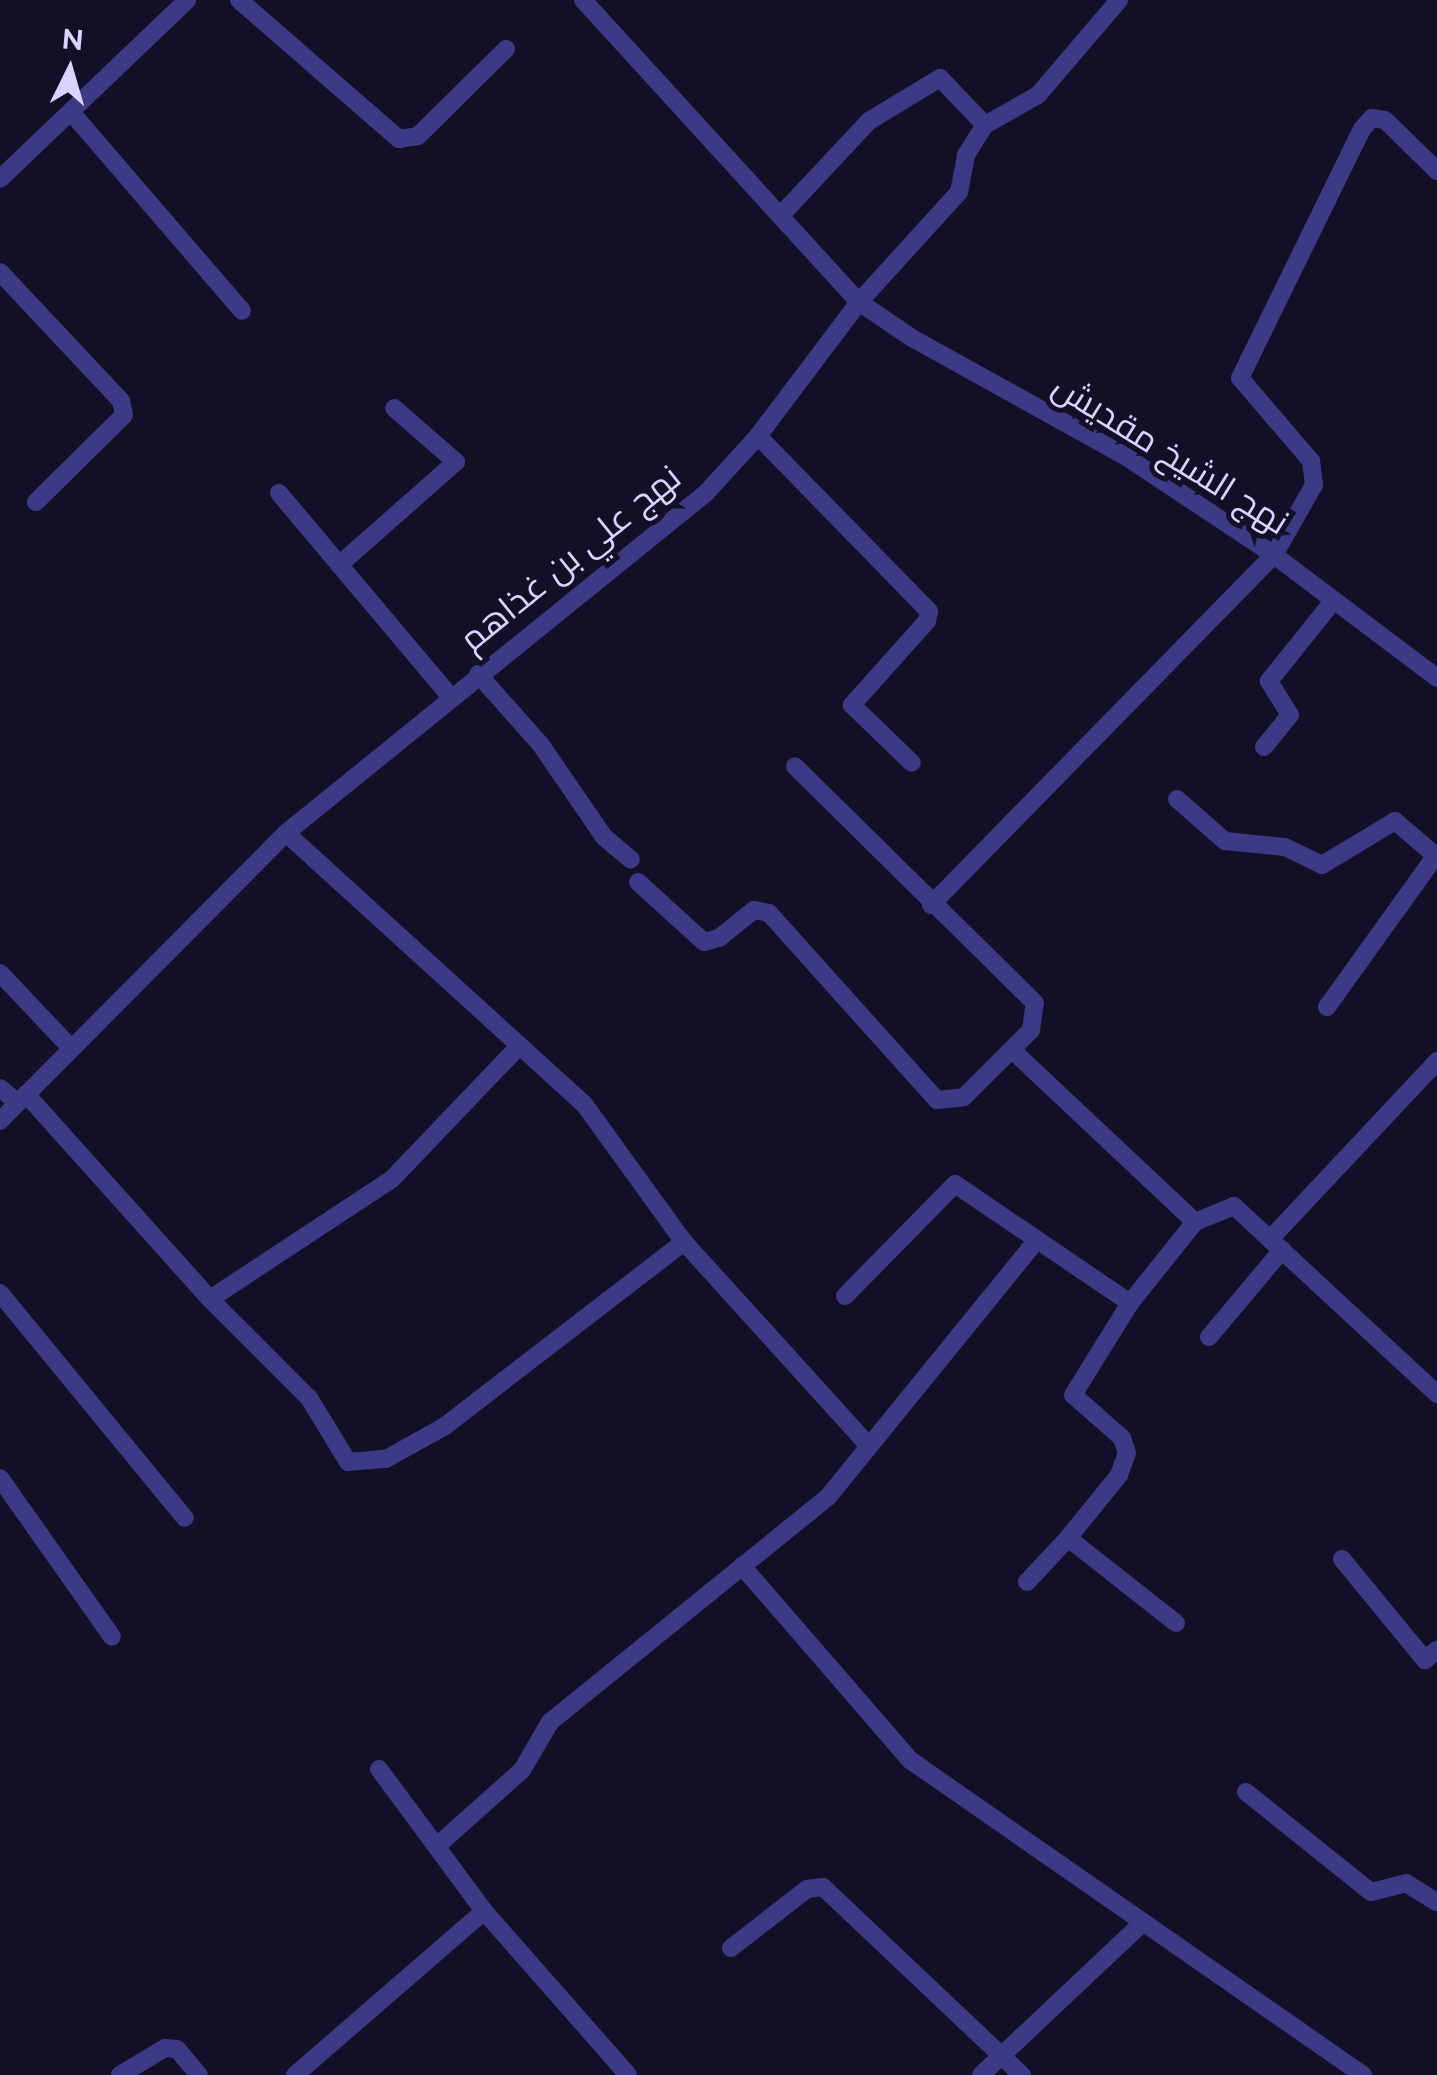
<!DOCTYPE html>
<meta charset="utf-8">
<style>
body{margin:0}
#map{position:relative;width:1437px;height:2075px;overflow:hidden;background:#130f26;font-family:Raleway,Cairo,sans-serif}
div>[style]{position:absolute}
.street>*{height:18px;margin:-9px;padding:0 9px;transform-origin:9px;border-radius:9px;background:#3d3a85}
span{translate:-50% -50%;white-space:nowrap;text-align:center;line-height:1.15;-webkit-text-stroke:10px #130f26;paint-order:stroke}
.street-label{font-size:35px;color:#d9d4ff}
.north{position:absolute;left:20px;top:20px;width:100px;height:100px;-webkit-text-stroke:8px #130f26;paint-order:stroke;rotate:5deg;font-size:28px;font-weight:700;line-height:40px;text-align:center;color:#d9d4ff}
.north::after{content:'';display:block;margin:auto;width:35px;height:45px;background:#d9d4ff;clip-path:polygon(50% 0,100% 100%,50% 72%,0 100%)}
</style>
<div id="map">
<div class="street">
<div style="left:239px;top:0;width:212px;rotate:41deg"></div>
<div style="left:399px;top:139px;width:19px;rotate:-9deg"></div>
<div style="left:418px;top:136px;width:124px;rotate:-44.7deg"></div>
<div style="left:583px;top:0;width:409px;rotate:47.6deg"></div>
<div style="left:859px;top:302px;width:64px;rotate:34.2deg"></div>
<div style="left:912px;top:338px;width:244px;rotate:29deg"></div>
<div style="left:1125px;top:456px;width:179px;rotate:33.6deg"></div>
<div style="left:1274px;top:555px;width:204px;rotate:37deg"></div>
<div style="left:71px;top:112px;width:262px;rotate:49.3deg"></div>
<div style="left:0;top:179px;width:259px;rotate:-43.7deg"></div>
<div style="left:781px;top:215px;width:129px;rotate:-46.9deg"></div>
<div style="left:869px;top:121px;width:83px;rotate:-31.2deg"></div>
<div style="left:940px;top:78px;width:65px;rotate:46.2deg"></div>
<div style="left:0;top:272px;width:177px;rotate:46.8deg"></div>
<div style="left:121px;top:401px;width:14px;rotate:78deg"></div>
<div style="left:124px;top:415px;width:124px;rotate:135.3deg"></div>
<div style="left:758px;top:436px;width:245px;rotate:45.7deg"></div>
<div style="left:929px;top:611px;width:10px;rotate:101deg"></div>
<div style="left:927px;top:621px;width:113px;rotate:131.8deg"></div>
<div style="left:852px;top:705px;width:83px;rotate:44deg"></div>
<div style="left:279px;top:493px;width:265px;rotate:49.9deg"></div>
<div style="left:339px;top:565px;width:156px;rotate:-41.4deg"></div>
<div style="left:456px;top:462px;width:82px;rotate:-138.9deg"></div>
<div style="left:478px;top:674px;width:95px;rotate:48.4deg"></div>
<div style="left:541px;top:745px;width:112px;rotate:55.6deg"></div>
<div style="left:604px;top:837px;width:35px;rotate:40deg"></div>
<div style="left:1264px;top:747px;width:41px;rotate:-50.9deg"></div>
<div style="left:1290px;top:715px;width:40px;rotate:-122deg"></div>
<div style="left:1269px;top:681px;width:104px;rotate:-51.3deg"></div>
<div style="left:1177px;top:799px;width:64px;rotate:41.2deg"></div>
<div style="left:1225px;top:841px;width:60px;rotate:5.7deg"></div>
<div style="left:1285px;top:847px;width:41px;rotate:25.9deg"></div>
<div style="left:1322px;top:865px;width:85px;rotate:-31.1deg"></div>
<div style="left:1395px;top:821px;width:54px;rotate:40.5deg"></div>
<div style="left:286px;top:833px;width:403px;rotate:42.3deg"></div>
<div style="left:584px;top:1104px;width:170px;rotate:54.1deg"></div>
<div style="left:684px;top:1242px;width:275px;rotate:47.8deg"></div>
<div style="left:638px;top:882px;width:89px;rotate:42.3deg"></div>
<div style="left:704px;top:942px;width:16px;rotate:-15deg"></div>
<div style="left:719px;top:938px;width:45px;rotate:-38.7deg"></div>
<div style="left:754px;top:910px;width:15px;rotate:11deg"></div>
<div style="left:769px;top:913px;width:251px;rotate:48.1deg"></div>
<div style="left:937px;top:1100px;width:27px;rotate:-6deg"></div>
<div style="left:964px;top:1097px;width:95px;rotate:-45deg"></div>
<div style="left:1031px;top:1030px;width:27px;rotate:-82deg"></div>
<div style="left:1035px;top:1003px;width:337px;rotate:-135.4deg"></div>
<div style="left:931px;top:905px;width:490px;rotate:-45.6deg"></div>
<div style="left:1274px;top:555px;width:81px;rotate:-60.3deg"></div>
<div style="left:1314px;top:485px;width:24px;rotate:-97deg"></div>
<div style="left:1311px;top:461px;width:109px;rotate:-130.5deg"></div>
<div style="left:1240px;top:378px;width:277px;rotate:-63.9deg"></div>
<div style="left:1362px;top:129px;width:15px;rotate:-48deg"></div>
<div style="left:1372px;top:118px;width:13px;rotate:9deg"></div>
<div style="left:1385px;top:120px;width:73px;rotate:44.4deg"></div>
<div style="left:0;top:973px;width:102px;rotate:46.6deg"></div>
<div style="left:1327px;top:1007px;width:188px;rotate:-54.3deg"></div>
<div style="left:1012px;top:1050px;width:251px;rotate:43.2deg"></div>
<div style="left:0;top:1088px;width:23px;rotate:40deg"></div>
<div style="left:26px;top:1094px;width:275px;rotate:48.1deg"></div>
<div style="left:210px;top:1299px;width:218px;rotate:-33.4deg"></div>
<div style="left:392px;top:1179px;width:184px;rotate:-46.3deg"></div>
<div style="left:0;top:1121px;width:406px;rotate:-45.2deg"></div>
<div style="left:286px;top:833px;width:540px;rotate:-38.99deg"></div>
<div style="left:706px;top:493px;width:77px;rotate:-47.6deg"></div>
<div style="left:758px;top:436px;width:168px;rotate:-53deg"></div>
<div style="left:859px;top:302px;width:149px;rotate:-47.7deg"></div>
<div style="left:959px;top:192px;width:38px;rotate:-79deg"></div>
<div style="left:966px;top:155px;width:36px;rotate:-58deg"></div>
<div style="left:985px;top:125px;width:61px;rotate:-29.5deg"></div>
<div style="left:1038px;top:95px;width:125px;rotate:-49.5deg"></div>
<div style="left:1271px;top:1238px;width:243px;rotate:-46.8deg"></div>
<div style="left:0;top:1293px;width:291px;rotate:50.6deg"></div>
<div style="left:845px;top:1296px;width:157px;rotate:-45.5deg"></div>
<div style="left:955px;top:1184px;width:212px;rotate:34.2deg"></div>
<div style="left:210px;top:1299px;width:140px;rotate:45deg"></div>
<div style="left:309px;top:1398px;width:75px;rotate:58.6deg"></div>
<div style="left:348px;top:1462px;width:38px;rotate:-5deg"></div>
<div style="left:386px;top:1459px;width:68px;rotate:-29.2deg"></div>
<div style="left:445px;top:1426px;width:302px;rotate:-37.6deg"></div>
<div style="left:1209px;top:1337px;width:114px;rotate:-50deg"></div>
<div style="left:0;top:1478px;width:194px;rotate:54.8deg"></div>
<div style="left:1342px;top:1559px;width:131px;rotate:50.6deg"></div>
<div style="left:1425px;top:1660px;width:16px;rotate:-40deg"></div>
<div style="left:742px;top:1566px;width:257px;rotate:49.1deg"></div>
<div style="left:910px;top:1760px;width:552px;rotate:34.81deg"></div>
<div style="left:1027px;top:1582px;width:60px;rotate:-47deg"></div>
<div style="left:1176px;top:1623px;width:137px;rotate:-141.8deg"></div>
<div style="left:1068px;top:1538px;width:81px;rotate:-51deg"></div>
<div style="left:1119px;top:1475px;width:23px;rotate:-70deg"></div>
<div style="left:1127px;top:1453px;width:16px;rotate:-108deg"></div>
<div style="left:1122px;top:1438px;width:65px;rotate:-138.7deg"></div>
<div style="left:1073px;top:1395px;width:108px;rotate:-58.2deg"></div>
<div style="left:1130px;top:1303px;width:104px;rotate:-51.3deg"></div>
<div style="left:1195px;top:1222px;width:42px;rotate:-22.3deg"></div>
<div style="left:1234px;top:1206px;width:277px;rotate:42.8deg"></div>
<div style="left:379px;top:1769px;width:177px;rotate:53.5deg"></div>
<div style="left:484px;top:1911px;width:218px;rotate:48.7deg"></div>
<div style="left:1246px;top:1792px;width:160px;rotate:38.7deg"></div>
<div style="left:1371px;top:1892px;width:36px;rotate:-14deg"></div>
<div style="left:1406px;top:1883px;width:36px;rotate:32deg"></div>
<div style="left:437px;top:1846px;width:114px;rotate:-41.8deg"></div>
<div style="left:522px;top:1770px;width:56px;rotate:-59.7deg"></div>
<div style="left:550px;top:1722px;width:358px;rotate:-39deg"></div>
<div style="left:828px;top:1497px;width:331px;rotate:-50.9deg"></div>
<div style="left:731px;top:1948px;width:96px;rotate:-37.8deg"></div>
<div style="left:807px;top:1889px;width:16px;rotate:-7deg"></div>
<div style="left:823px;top:1887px;width:274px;rotate:43.4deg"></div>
<div style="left:120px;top:2075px;width:52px;rotate:-31deg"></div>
<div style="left:165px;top:2048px;width:12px;rotate:5deg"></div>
<div style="left:177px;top:2049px;width:34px;rotate:50deg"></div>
<div style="left:295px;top:2075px;width:250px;rotate:-40.9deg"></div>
<div style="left:981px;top:2075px;width:220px;rotate:-43.3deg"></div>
</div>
<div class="street-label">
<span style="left:1171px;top:454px;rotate:32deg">نهج الشيخ مقديش</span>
<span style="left:570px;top:558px;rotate:-39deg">نهج علي بن غذاهم</span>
</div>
<div class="north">N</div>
</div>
